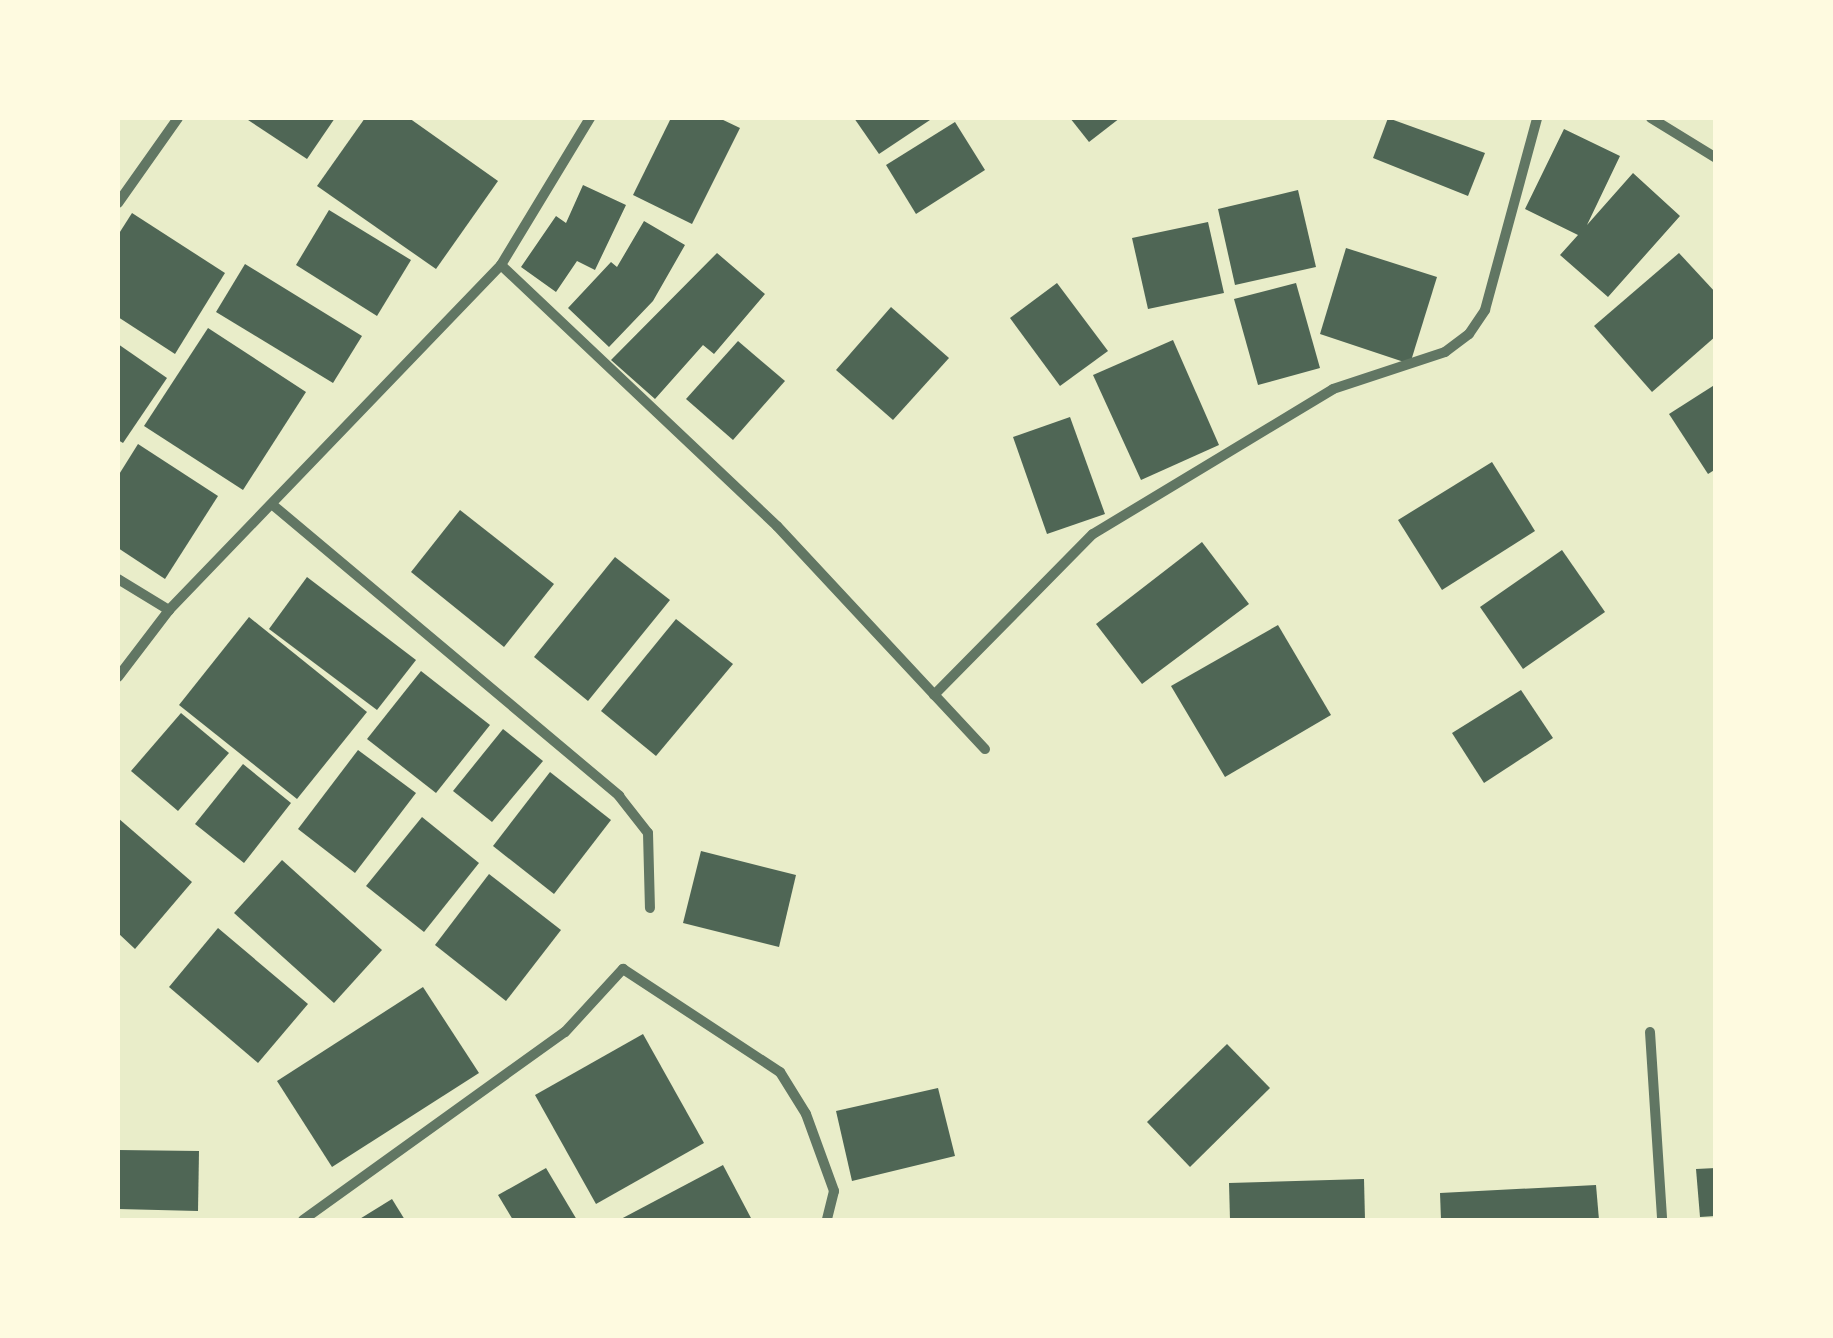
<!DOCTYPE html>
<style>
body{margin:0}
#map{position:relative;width:1833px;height:1338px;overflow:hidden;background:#e9edc9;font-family:"Libre Baskerville",serif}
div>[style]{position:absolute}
.building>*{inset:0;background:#4f6655}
.minor>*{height:10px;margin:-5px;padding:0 5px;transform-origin:5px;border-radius:5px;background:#617663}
span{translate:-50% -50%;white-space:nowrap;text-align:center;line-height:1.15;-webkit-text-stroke:9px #fefae0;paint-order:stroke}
.frame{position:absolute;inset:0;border:120px solid #fefae0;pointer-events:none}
</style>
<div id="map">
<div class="building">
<div style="clip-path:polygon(245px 118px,335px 118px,307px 159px)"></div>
<div style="clip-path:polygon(365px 118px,409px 118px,498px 181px,436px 269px,317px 186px)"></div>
<div style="clip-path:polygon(671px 118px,719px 118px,740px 128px,692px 224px,633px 195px)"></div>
<div style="clip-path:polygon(854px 118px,933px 118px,879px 154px)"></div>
<div style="clip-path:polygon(1070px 118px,1120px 118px,1089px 142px)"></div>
<div style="clip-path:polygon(1388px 118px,1485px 153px,1468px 196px,1373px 158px)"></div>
<div style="clip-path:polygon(955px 122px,985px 170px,916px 214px,886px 165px)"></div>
<div style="clip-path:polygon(1564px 129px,1620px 156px,1587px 225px,1633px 173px,1680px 216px,1608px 297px,1560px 255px,1578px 235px,1525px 209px)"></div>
<div style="clip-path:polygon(583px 185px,626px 205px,595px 270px,577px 261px,556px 292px,521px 267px,556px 216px,566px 223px)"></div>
<div style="clip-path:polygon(1298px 190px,1316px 267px,1235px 285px,1218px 209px)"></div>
<div style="clip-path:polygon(329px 210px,411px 260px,377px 316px,296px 265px)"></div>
<div style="clip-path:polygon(132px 213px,225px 273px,175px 354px,118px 317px,118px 235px)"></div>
<div style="clip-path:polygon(644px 221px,685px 245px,653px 301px,609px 347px,568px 308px,611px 262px,617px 267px)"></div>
<div style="clip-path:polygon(1208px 222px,1224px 293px,1148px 309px,1132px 238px)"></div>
<div style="clip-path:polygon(1346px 248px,1437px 277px,1410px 364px,1320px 334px)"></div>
<div style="clip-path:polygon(717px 253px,765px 294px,714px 354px,703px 345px,655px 399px,611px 360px)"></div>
<div style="clip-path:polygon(1679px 253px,1716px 293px,1716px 336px,1652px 392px,1594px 326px)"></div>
<div style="clip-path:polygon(245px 264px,362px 336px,333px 383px,216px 312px)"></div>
<div style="clip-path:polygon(1057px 283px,1108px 351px,1060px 386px,1010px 318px)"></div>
<div style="clip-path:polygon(1296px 283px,1320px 368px,1258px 385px,1234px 299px)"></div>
<div style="clip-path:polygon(891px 307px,949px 358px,893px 420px,836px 370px)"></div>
<div style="clip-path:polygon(208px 328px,306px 392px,243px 490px,144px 426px)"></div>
<div style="clip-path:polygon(1173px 340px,1219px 445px,1141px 480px,1093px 375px)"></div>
<div style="clip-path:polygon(738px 341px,785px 381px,733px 440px,686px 399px)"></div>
<div style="clip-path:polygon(118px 344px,167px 378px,123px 443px,118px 440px)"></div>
<div style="clip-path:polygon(1716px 384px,1716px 469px,1708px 474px,1669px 414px)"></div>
<div style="clip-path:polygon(1070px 417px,1105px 514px,1047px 534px,1013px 437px)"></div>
<div style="clip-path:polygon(138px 444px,218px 496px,165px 579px,118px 548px,118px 476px)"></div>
<div style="clip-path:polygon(1492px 462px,1535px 531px,1442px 590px,1398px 520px)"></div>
<div style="clip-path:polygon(460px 510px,554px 584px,504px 647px,411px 572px)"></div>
<div style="clip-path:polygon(1202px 542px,1249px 604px,1142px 684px,1096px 624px)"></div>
<div style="clip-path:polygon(1562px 550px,1605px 612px,1523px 669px,1480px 607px)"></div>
<div style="clip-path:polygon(615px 557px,670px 600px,588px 701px,534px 657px)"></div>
<div style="clip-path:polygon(307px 577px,416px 660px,377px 710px,269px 629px)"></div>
<div style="clip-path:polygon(249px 617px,367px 712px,297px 799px,179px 705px)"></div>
<div style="clip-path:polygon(676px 619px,733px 664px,656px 756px,601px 711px)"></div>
<div style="clip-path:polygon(1278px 625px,1331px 715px,1225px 777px,1171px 686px)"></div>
<div style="clip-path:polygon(421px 671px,490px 725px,436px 793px,367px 739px)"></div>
<div style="clip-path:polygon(1521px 690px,1553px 738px,1484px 783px,1452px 733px)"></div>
<div style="clip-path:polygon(181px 713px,229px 753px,178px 811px,131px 771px)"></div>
<div style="clip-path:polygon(503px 729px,543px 761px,492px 822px,453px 791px)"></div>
<div style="clip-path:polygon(358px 750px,416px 793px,355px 873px,298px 829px)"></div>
<div style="clip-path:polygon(243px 764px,291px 803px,244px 863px,195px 824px)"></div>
<div style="clip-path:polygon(550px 772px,611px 820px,554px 894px,493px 846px)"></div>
<div style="clip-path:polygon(422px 817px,479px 863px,424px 932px,366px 886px)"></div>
<div style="clip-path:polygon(118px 818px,192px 882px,135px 949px,118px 933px)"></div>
<div style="clip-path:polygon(701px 851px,796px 875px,779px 947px,683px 923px)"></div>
<div style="clip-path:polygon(282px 860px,382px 950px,334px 1003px,234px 913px)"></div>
<div style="clip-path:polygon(489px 874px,561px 930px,506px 1001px,435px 945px)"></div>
<div style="clip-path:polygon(218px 928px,308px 1004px,258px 1063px,169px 987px)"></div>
<div style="clip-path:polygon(423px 987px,479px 1073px,332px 1167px,277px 1081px)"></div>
<div style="clip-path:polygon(643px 1034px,704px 1143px,596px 1204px,535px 1095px)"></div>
<div style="clip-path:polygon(1227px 1044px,1270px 1088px,1190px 1167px,1147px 1122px)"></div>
<div style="clip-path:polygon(938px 1088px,955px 1156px,852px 1181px,836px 1111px)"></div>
<div style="clip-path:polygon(118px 1150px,199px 1151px,198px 1211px,118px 1209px)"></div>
<div style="clip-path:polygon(723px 1165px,752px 1220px,619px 1220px)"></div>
<div style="clip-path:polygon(546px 1168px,577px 1220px,513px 1220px,498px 1195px)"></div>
<div style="clip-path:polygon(1716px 1168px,1716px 1216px,1700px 1217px,1696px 1169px)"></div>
<div style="clip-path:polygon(1364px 1179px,1365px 1220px,1230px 1220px,1229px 1183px)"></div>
<div style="clip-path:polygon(1596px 1185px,1599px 1220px,1441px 1220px,1440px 1193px)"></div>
<div style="clip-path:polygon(392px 1199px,405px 1220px,358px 1220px)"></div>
</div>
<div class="minor">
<div style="left:1651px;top:118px;width:76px;rotate:31.6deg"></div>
<div style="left:118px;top:203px;width:104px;rotate:-54.8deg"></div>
<div style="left:501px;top:265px;width:380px;rotate:43.4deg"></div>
<div style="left:777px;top:526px;width:305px;rotate:47deg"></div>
<div style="left:274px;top:506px;width:451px;rotate:40deg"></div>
<div style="left:619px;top:796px;width:47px;rotate:51.9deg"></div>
<div style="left:648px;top:833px;width:75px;rotate:88.5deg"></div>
<div style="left:118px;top:579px;width:60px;rotate:31.3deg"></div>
<div style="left:118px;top:677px;width:84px;rotate:-52.7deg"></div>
<div style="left:169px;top:610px;width:479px;rotate:-46.1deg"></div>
<div style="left:501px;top:265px;width:172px;rotate:-58.8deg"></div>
<div style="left:934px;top:695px;width:226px;rotate:-45.4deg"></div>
<div style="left:1093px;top:534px;width:280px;rotate:-31.1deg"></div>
<div style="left:1333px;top:389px;width:118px;rotate:-18.3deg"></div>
<div style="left:1445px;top:352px;width:30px;rotate:-37deg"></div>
<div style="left:1469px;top:334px;width:29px;rotate:-56deg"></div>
<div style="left:1485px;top:310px;width:199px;rotate:-74.8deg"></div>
<div style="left:1650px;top:1032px;width:188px;rotate:86.3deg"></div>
<div style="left:303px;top:1220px;width:322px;rotate:-35.7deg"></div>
<div style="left:565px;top:1032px;width:86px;rotate:-47.4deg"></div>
<div style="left:623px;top:969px;width:188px;rotate:33.3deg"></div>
<div style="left:780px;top:1072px;width:49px;rotate:58.2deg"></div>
<div style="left:806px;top:1114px;width:82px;rotate:70deg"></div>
<div style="left:834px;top:1191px;width:30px;rotate:104deg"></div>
</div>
<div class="frame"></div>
</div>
